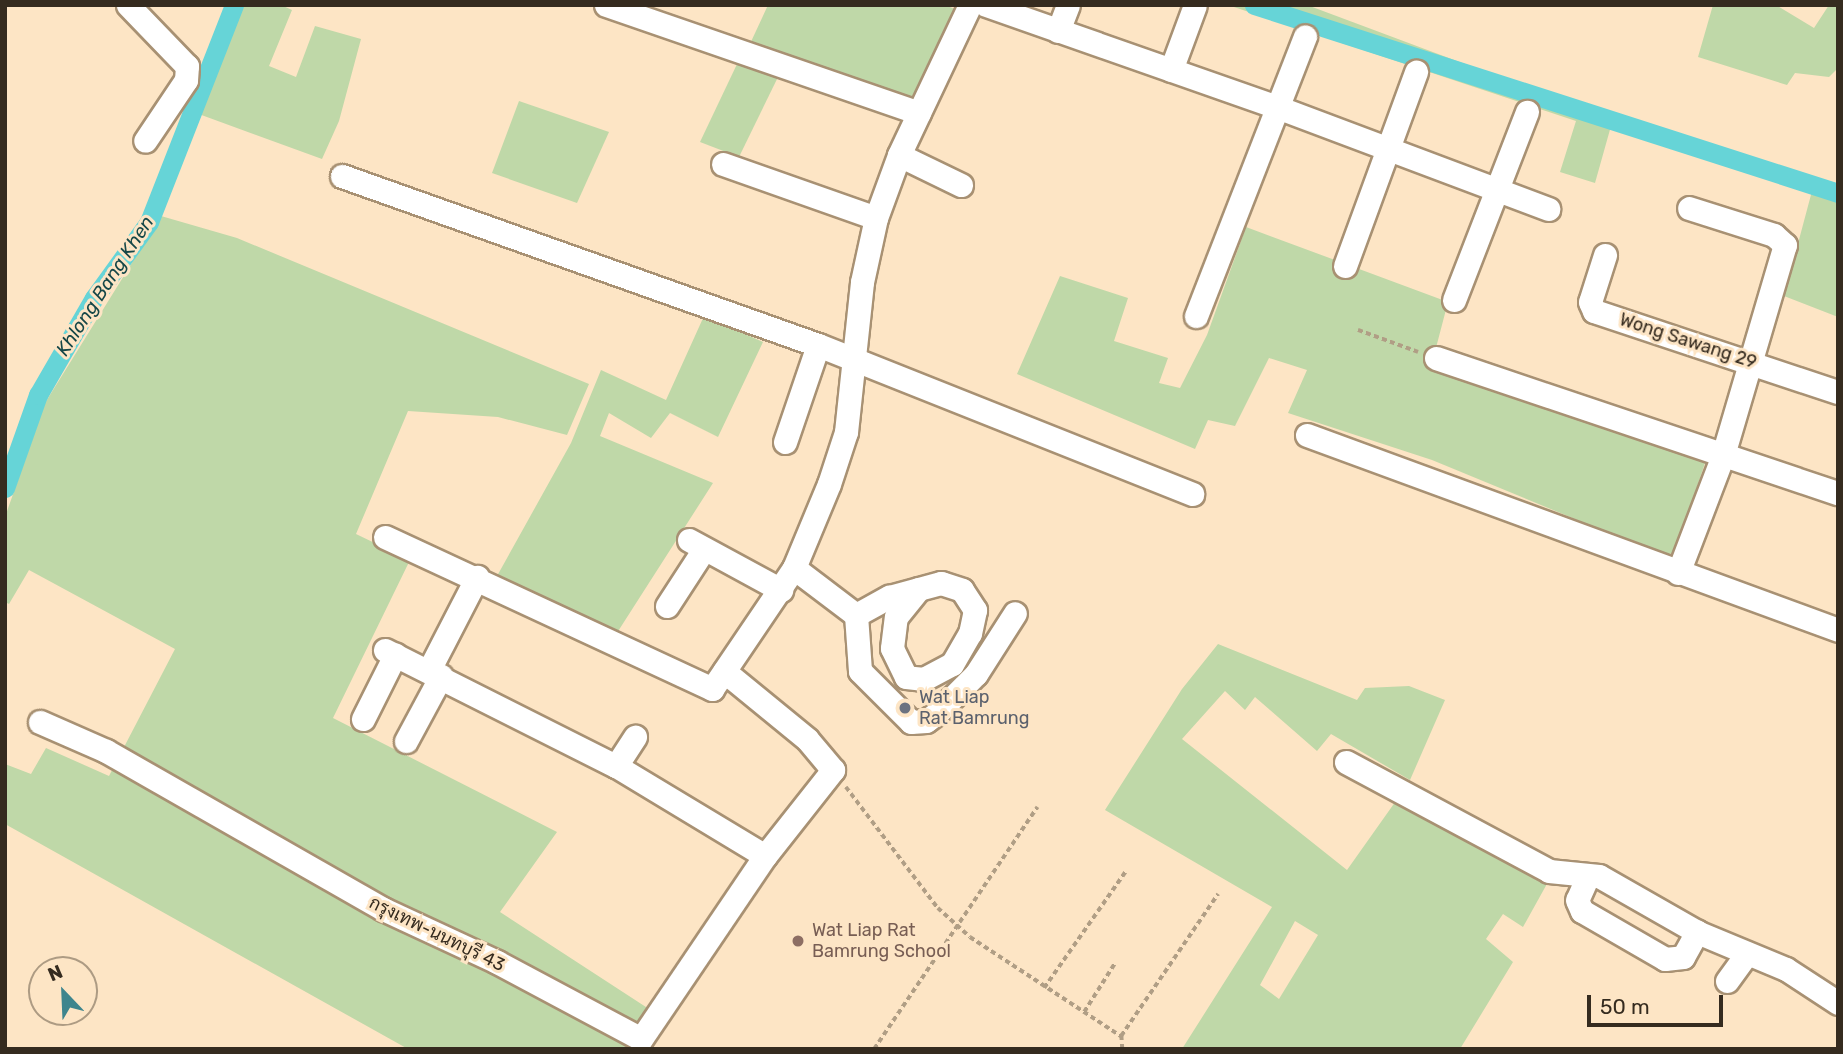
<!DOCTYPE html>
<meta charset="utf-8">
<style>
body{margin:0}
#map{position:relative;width:1843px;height:1054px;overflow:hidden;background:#fde5c5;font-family:Rubik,Sarabun,sans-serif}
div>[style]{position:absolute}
.green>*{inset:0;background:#bfd8a8}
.canal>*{height:19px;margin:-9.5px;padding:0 9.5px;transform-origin:9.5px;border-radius:9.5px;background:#66d4d7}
.path>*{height:3.5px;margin-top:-1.75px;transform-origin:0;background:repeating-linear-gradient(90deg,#b09e85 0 5px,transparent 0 8.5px)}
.roads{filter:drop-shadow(2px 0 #a89173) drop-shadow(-2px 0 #a89173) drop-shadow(0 2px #a89173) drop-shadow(0 -2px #a89173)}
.minor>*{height:23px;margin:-11.5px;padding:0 11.5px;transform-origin:11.5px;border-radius:11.5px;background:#fff}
.dots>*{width:19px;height:19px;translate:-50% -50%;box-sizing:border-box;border:4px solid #fde5c5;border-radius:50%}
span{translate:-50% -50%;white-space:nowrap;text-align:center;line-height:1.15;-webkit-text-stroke:6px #fde5c5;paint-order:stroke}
.street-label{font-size:18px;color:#352b1f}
.worship-label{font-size:18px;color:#5b616d}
.left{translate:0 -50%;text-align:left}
.education-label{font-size:18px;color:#785e54}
.water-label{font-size:19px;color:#154748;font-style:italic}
.frame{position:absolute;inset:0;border:7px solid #352b1f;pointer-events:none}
.north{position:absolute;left:28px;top:956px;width:70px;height:70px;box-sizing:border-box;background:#fde5c5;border:2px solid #ad9b83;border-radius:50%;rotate:337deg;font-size:19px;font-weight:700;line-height:28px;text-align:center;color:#352b1f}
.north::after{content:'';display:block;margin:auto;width:24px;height:32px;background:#3e858d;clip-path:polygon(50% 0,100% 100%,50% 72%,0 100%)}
.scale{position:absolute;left:1587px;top:995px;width:136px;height:32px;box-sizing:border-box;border:4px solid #352b1f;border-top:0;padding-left:9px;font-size:21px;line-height:24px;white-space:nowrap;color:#352b1f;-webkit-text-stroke:5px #fde5c5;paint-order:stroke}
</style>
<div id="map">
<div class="green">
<div style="clip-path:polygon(241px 5px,281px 5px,292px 10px,269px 66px,296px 77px,315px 26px,361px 39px,339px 121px,322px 159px,196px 113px)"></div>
<div style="clip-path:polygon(768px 5px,945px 5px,957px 10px,939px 55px,910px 99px,840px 72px,833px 78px,749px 46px)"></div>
<div style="clip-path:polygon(1228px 5px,1307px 5px,1489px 73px,1838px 184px,1838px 317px,1784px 296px,1812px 191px,1611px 126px,1595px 183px,1560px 172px,1576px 121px)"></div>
<div style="clip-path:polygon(1713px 5px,1776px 5px,1814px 28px,1829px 5px,1838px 5px,1838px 68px,1829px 77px,1795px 73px,1787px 85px,1698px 57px)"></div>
<div style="clip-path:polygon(738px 62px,779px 75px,739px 157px,700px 142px)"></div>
<div style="clip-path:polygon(519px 101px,609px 132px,577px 203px,492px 173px)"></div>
<div style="clip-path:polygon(161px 216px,237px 238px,589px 384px,567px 435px,498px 417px,408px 411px,356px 534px,410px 560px,333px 718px,557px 832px,500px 912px,649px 1009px,626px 1049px,408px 1049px,5px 824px,5px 764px,31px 774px,46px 748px,109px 776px,175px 649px,29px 570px,9px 604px,5px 602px,5px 517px,45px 403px)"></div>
<div style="clip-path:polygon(1246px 227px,1448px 302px,1432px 363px,1706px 460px,1675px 553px,1662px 555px,1432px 460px,1288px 413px,1307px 370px,1269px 358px,1235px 426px,1208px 420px,1195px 449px,1017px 374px,1060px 276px,1128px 298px,1114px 341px,1168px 358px,1159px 383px,1180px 388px,1207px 335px)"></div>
<div style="clip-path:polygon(704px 316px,763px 342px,718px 437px,670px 413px,651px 438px,609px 413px,600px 436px,713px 483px,615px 636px,497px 576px,571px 443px,601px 370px,666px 400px)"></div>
<div style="clip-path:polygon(evenodd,1218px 644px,1357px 700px,1365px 688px,1409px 686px,1445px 700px,1410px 780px,1331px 734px,1317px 751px,1255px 697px,1245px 710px,1225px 691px,1182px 739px,1347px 870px,1398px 798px,1548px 882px,1523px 927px,1503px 914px,1486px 939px,1513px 962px,1460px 1049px,1182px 1049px,1272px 907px,1105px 810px,1182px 689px,1218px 644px,1295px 921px,1318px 935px,1279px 999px,1260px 985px,1295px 921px)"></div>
</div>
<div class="canal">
<div style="left:1254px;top:5px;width:614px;rotate:17.84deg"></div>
<div style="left:5px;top:488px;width:99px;rotate:-70.5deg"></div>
<div style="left:38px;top:395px;width:112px;rotate:-60deg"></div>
<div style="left:94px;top:298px;width:94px;rotate:-54.1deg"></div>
<div style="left:149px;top:222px;width:233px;rotate:-68.6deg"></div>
</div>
<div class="path">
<div style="left:1358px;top:330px;width:64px;rotate:20.1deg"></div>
<div style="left:846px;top:787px;width:152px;rotate:52.8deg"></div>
<div style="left:938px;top:908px;width:43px;rotate:42.2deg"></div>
<div style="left:970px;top:937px;width:181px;rotate:33.3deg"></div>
<div style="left:1044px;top:988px;width:143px;rotate:-55deg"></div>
<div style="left:1084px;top:1012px;width:58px;rotate:-57.7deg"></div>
<div style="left:874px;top:1049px;width:292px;rotate:-56deg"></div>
<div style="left:1122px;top:1049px;width:13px;rotate:-94deg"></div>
<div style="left:1121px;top:1036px;width:172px;rotate:-55.7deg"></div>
</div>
<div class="roads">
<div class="minor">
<div style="left:128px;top:5px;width:85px;rotate:46deg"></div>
<div style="left:187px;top:66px;width:14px;rotate:94deg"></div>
<div style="left:186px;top:80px;width:73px;rotate:123.9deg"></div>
<div style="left:606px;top:5px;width:331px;rotate:19deg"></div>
<div style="left:986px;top:5px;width:308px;rotate:19.3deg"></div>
<div style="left:1277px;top:107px;width:290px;rotate:20.6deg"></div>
<div style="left:1058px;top:31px;width:28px;rotate:-69deg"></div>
<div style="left:1171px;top:70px;width:69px;rotate:-69.7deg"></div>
<div style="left:899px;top:155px;width:69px;rotate:25.8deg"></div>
<div style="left:723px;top:164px;width:162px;rotate:19.4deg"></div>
<div style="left:342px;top:176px;width:505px;rotate:19.55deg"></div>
<div style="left:818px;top:345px;width:403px;rotate:21.7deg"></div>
<div style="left:1605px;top:255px;width:49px;rotate:107.7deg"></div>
<div style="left:1590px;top:302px;width:10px;rotate:66deg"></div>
<div style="left:1594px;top:311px;width:257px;rotate:18.4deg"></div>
<div style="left:1345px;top:266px;width:207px;rotate:-69.9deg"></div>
<div style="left:1454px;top:300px;width:202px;rotate:-68.8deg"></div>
<div style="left:1196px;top:316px;width:300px;rotate:-68.7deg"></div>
<div style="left:1436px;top:358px;width:424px;rotate:18.6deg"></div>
<div style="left:1307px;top:435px;width:566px;rotate:20.16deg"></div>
<div style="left:785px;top:442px;width:102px;rotate:-71.2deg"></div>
<div style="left:385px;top:537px;width:361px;rotate:24.9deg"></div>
<div style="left:712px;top:689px;width:146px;rotate:-55.9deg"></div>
<div style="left:794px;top:568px;width:91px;rotate:-67.4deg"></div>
<div style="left:829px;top:484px;width:55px;rotate:-71.9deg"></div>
<div style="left:846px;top:432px;width:151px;rotate:-83.9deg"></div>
<div style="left:862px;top:282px;width:66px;rotate:-77.7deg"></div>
<div style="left:876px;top:218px;width:67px;rotate:-69.9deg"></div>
<div style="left:899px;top:155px;width:166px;rotate:-64.7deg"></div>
<div style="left:689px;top:540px;width:105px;rotate:28.5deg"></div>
<div style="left:794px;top:568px;width:78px;rotate:37.2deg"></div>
<div style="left:856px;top:615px;width:56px;rotate:85.9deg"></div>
<div style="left:860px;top:671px;width:72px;rotate:45deg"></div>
<div style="left:911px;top:722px;width:15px;rotate:-4deg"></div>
<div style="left:926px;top:721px;width:14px;rotate:-36deg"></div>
<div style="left:937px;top:713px;width:55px;rotate:-45deg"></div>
<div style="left:976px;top:674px;width:72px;rotate:-57.4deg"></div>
<div style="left:1678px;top:573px;width:126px;rotate:-69.1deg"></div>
<div style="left:1723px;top:455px;width:219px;rotate:-73.6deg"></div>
<div style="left:1785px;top:245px;width:15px;rotate:-138deg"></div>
<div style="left:1774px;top:235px;width:89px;rotate:-162.4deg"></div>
<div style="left:667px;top:606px;width:68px;rotate:-57deg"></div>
<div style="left:856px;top:615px;width:38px;rotate:-29deg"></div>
<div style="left:889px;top:597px;width:54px;rotate:-15.1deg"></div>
<div style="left:941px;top:583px;width:22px;rotate:18deg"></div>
<div style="left:962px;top:590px;width:24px;rotate:57deg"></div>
<div style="left:975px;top:610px;width:24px;rotate:102deg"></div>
<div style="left:970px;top:633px;width:36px;rotate:120deg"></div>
<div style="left:952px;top:664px;width:32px;rotate:152deg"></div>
<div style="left:924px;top:679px;width:18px;rotate:-174deg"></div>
<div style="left:906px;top:677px;width:32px;rotate:-116deg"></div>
<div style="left:892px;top:648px;width:31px;rotate:-83deg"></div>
<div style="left:896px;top:617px;width:36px;rotate:-51deg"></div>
<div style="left:385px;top:650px;width:258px;rotate:26.7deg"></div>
<div style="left:616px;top:766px;width:174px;rotate:31.1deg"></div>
<div style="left:429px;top:670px;width:105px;rotate:-62.7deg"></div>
<div style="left:363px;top:719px;width:72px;rotate:-63.4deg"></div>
<div style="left:40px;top:722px;width:72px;rotate:23.7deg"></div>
<div style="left:106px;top:751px;width:319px;rotate:29.7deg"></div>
<div style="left:383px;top:909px;width:126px;rotate:24.9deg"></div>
<div style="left:497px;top:962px;width:163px;rotate:28.1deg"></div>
<div style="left:641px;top:1039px;width:221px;rotate:-55.9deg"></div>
<div style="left:765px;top:856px;width:110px;rotate:-51.7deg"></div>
<div style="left:833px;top:770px;width:40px;rotate:-130deg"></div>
<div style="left:807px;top:739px;width:107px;rotate:-140.7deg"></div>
<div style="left:406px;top:741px;width:74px;rotate:-61.7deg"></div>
<div style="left:1346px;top:762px;width:230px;rotate:28.2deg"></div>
<div style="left:1549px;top:871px;width:50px;rotate:5.7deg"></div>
<div style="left:1599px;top:876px;width:113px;rotate:29.7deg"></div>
<div style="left:1697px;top:932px;width:96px;rotate:22.6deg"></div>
<div style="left:1786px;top:969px;width:62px;rotate:33.2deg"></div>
<div style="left:616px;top:766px;width:35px;rotate:-57deg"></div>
<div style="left:1587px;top:878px;width:24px;rotate:114deg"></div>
<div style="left:1577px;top:900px;width:12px;rotate:66deg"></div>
<div style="left:1582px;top:911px;width:96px;rotate:30deg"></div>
<div style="left:1665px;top:959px;width:18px;rotate:-6deg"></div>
<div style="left:1683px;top:957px;width:29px;rotate:-61deg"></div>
<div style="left:1727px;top:981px;width:34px;rotate:-54deg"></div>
</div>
</div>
<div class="dots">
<div style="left:905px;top:708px;background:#6b7280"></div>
<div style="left:798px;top:941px;background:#8d6e63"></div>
</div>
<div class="street-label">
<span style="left:1688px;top:341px;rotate:18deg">Wong Sawang 29</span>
<span style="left:437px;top:934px;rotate:26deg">กรุงเทพ-นนทบุรี 43</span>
</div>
<div class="worship-label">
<span class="left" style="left:919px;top:708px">Wat Liap<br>Rat Bamrung</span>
</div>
<div class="education-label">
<span class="left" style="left:812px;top:941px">Wat Liap Rat<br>Bamrung School</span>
</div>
<div class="water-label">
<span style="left:105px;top:286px;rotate:-57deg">Khlong Bang Khen</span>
</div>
<div class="frame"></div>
<div class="north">N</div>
<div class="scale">50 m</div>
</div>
